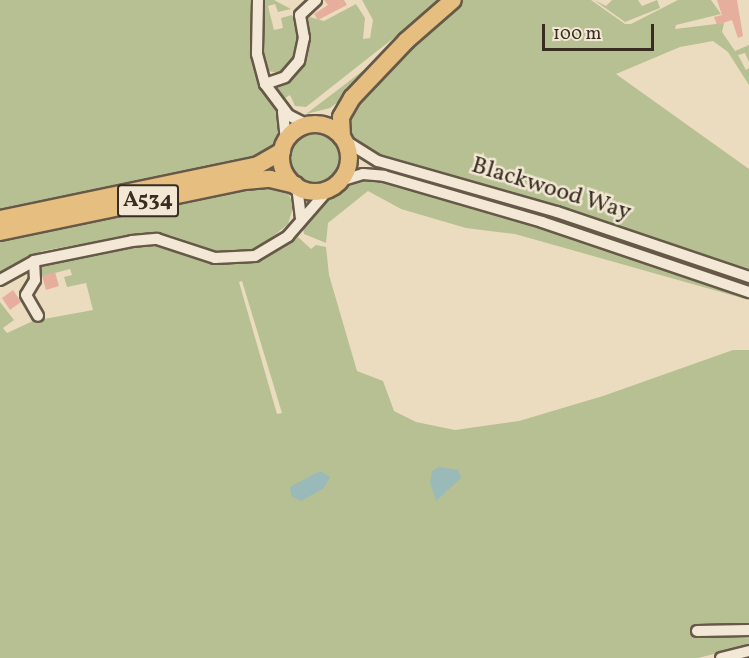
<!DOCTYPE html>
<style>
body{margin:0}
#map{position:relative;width:749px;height:658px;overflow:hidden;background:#ebdcbf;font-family:Vollkorn,serif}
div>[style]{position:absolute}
.green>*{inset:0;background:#b7c092}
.round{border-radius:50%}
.water>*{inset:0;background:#99bab8}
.building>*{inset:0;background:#e6af9d}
.roads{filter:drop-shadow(2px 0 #665948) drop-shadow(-2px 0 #665948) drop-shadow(0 2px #665948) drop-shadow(0 -2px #665948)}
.minor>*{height:10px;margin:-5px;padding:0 5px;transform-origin:5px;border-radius:5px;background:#f2e8d5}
.highway>*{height:16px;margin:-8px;padding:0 8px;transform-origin:8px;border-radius:8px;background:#e6be80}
.highway>.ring{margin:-8px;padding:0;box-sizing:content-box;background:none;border:16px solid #e6be80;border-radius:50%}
span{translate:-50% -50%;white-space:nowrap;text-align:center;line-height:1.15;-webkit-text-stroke:5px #f2e8d5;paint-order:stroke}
.shield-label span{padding:2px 4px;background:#f2e8d5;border:2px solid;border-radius:4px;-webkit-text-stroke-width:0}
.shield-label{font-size:22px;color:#392d21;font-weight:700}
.street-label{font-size:24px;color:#392d21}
.scale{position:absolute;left:542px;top:24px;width:112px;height:27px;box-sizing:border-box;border:3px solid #392d21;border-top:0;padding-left:8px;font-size:18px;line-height:21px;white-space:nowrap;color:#392d21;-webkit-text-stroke:4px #f2e8d5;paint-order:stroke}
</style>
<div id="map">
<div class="green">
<div style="clip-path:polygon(0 0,257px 0,252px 35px,273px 106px,280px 117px,276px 141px,265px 155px,0 211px)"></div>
<div style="clip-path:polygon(264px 0,274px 0,291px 9px,278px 12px,275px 4px,268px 6px,274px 30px,283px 28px,281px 18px,292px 15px,298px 26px,302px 48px,282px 73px,266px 71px,261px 39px)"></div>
<div style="clip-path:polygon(362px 0,442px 0,306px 107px,295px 106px,290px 95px,282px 100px,274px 88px,277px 83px,304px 62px,307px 38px,303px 22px,310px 17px,324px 21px,356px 4px,365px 18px,363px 39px,370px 38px,373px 20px)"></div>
<div style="clip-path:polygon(463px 0,591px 0,625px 24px,631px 24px,678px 0,711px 0,721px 14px,676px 25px,675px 29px,724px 23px,722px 32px,735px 51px,749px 45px,749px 62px,745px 53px,738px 55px,746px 70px,749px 68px,749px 85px,728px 52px,713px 41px,680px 47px,616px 74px,749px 169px,749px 269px,557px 205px,365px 150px,358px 144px,348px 131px,348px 116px,378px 79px)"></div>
<div style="clip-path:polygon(594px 0,606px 6px,612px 0,638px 0,642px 6px,657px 0,660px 8px,625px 22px)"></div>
<div style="clip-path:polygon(369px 66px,369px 71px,351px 92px,330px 108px,306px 114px)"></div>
<div class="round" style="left:287px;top:130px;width:56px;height:56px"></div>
<div style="clip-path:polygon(361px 179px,382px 181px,550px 230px,749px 300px,515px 234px,466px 228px,401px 209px,368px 191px,328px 223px,326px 243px,304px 234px,303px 228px,328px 201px)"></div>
<div style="clip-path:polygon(247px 187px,278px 187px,287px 191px,294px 205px,288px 224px,258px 249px,222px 253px,170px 235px,137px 234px,42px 251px,0 272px,0 242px)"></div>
<div style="clip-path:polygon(evenodd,298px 237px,311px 249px,316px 245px,326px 247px,329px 275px,357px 371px,383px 381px,394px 411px,416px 422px,455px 430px,519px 421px,603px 396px,733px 350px,749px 350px,749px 645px,698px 658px,0 658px,0 302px,14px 320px,3px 328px,7px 333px,33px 321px,93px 310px,86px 283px,67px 287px,64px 277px,72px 275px,70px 269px,40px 277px,39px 265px,140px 244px,157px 244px,213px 262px,234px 264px,254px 262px,298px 237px,242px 281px,282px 413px,277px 414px,239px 282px,242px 281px)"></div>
</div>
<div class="water">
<div style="clip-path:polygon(439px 467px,458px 470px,461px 478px,436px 501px,430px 482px,432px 471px)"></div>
<div style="clip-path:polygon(320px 471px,330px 477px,324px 488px,301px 501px,291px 496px,290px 487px)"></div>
</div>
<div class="building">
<div style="clip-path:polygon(324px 0,344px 0,347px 5px,318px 20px,314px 14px,328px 5px)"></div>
<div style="clip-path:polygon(717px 0,737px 0,743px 36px,738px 38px,732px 20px,717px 25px,714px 17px,722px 15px)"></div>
<div style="clip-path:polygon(55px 272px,59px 286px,46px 290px,42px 276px)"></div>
<div style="clip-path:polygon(13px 290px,21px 302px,10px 310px,2px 298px)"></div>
</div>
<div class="roads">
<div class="minor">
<div style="left:258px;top:0;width:54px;rotate:91.1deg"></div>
<div style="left:257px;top:54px;width:31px;rotate:75deg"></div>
<div style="left:265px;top:84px;width:39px;rotate:53deg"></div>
<div style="left:288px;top:115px;width:22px;rotate:27deg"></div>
<div style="left:265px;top:84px;width:21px;rotate:-19deg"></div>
<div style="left:285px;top:77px;width:21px;rotate:-49deg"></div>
<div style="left:299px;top:61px;width:24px;rotate:-78deg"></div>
<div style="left:304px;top:38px;width:23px;rotate:-100deg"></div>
<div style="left:300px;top:15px;width:22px;rotate:-43deg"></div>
<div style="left:283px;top:112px;width:29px;rotate:84deg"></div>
<div style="left:344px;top:140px;width:40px;rotate:32deg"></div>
<div style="left:378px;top:161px;width:186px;rotate:15.9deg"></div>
<div style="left:557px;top:212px;width:203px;rotate:18.7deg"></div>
<div style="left:340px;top:181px;width:24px;rotate:-17deg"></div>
<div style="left:363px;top:174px;width:21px;rotate:5deg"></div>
<div style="left:384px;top:176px;width:165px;rotate:16.2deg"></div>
<div style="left:542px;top:222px;width:219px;rotate:18.7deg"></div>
<div style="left:297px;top:186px;width:31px;rotate:83deg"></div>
<div style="left:34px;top:261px;width:19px;rotate:87deg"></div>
<div style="left:35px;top:280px;width:17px;rotate:121deg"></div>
<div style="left:26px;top:295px;width:24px;rotate:60deg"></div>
<div style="left:0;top:280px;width:39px;rotate:-29deg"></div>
<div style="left:34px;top:261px;width:100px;rotate:-11.5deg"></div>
<div style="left:132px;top:241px;width:25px;rotate:-5deg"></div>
<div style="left:157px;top:239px;width:61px;rotate:18.1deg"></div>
<div style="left:215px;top:258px;width:40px;rotate:-2.9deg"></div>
<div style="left:255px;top:256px;width:39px;rotate:-31deg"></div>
<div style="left:288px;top:236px;width:61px;rotate:-49deg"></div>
<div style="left:697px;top:631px;width:52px;rotate:-1.1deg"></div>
<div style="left:721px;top:658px;width:29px;rotate:-14deg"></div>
</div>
<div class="highway">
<div class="ring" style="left:281px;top:124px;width:52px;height:52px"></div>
<div style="left:342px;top:137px;width:20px;rotate:-93deg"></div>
<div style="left:341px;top:117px;width:22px;rotate:-60deg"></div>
<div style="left:352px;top:98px;width:79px;rotate:-46.5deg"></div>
<div style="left:406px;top:41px;width:62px;rotate:-41.1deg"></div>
<div style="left:0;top:219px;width:264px;rotate:-11.8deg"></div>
<div style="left:258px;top:165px;width:28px;rotate:-30deg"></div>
<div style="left:0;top:232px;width:250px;rotate:-11.8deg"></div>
<div style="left:245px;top:181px;width:25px;rotate:-5deg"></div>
<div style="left:270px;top:179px;width:26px;rotate:13deg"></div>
</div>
</div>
<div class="shield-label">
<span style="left:148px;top:201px">A534</span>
</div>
<div class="street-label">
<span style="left:551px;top:190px;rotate:17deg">Blackwood Way</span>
</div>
<div class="scale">100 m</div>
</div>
